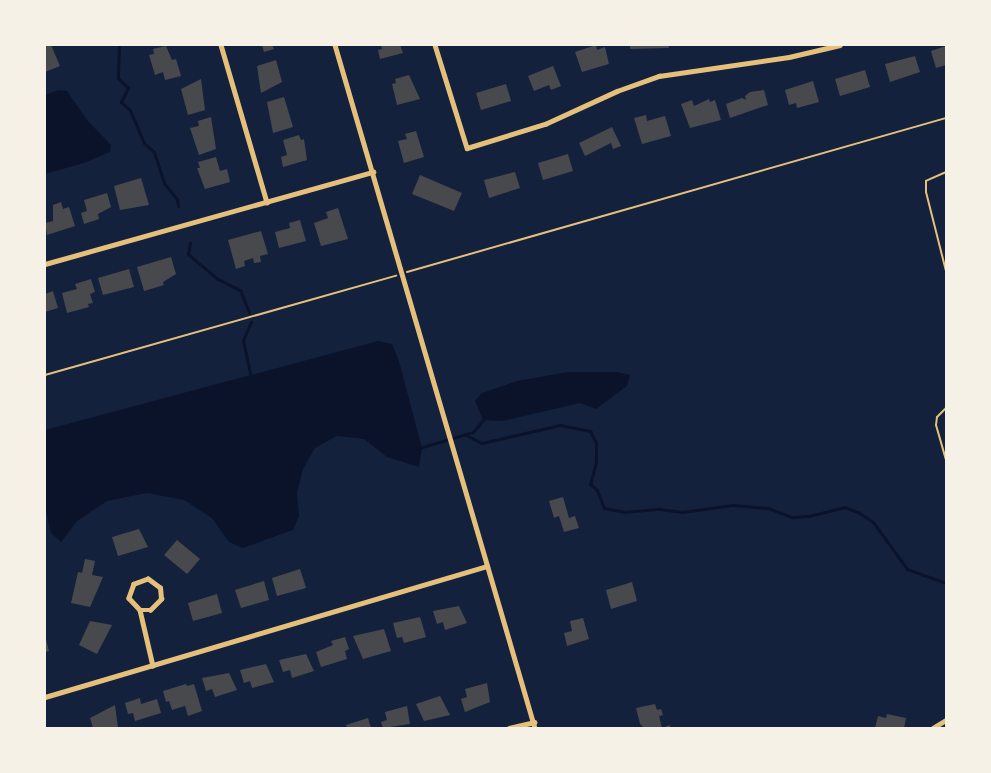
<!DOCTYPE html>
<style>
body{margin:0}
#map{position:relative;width:991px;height:773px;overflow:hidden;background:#14213d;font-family:"Alegreya Sans",sans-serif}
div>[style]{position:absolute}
.water>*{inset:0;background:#0b132b}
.stream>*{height:3px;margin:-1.5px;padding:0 1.5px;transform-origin:1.5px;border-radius:1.5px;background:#0b132b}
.building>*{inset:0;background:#48494c}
.path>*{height:2px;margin:-1px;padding:0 1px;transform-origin:1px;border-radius:1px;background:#e5c07b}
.service>*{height:2px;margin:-1px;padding:0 1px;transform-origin:1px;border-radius:1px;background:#e5c07b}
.minor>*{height:4.5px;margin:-2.25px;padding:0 2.25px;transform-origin:2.25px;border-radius:2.25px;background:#e5c07b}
span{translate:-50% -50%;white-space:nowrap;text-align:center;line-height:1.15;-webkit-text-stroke:4.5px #f6f1e7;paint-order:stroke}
.frame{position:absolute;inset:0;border:46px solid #f6f1e7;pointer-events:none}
</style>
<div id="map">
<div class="water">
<div style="clip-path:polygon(58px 90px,67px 91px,87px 120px,111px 145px,110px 152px,84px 163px,45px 174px,45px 95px)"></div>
<div style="clip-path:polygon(378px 341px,392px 344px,399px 361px,422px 448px,419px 467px,387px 457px,364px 439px,337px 436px,315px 448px,303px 469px,297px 493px,299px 516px,293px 530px,243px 548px,229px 542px,212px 518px,184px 500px,147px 493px,107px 501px,77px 521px,61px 542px,51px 533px,45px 507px,45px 430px)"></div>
<div style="clip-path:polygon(618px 372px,630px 375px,627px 386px,596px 409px,580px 403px,503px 421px,483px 420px,475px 401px,482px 393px,517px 381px,568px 372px)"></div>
</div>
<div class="stream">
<div style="left:119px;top:45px;width:33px;rotate:92deg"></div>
<div style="left:118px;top:78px;width:14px;rotate:45deg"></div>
<div style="left:128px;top:88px;width:16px;rotate:117deg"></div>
<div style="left:121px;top:102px;width:12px;rotate:42deg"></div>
<div style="left:130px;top:110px;width:36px;rotate:67deg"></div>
<div style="left:144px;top:143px;width:13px;rotate:42deg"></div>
<div style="left:154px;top:152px;width:33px;rotate:72deg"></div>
<div style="left:164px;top:183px;width:21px;rotate:51deg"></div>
<div style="left:177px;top:199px;width:7px;rotate:82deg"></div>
<div style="left:190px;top:243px;width:11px;rotate:100deg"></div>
<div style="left:188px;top:254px;width:39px;rotate:40deg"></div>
<div style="left:218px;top:279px;width:25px;rotate:27deg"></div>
<div style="left:240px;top:290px;width:24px;rotate:68deg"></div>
<div style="left:250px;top:373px;width:34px;rotate:-102deg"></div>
<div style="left:243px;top:340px;width:20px;rotate:-66deg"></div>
<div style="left:464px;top:434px;width:20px;rotate:27deg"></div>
<div style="left:482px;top:443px;width:80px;rotate:-13deg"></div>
<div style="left:560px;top:425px;width:31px;rotate:11deg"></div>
<div style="left:590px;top:431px;width:13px;rotate:63deg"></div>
<div style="left:596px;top:443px;width:19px;rotate:90deg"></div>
<div style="left:596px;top:462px;width:23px;rotate:105deg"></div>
<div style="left:590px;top:484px;width:9px;rotate:41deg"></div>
<div style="left:597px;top:490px;width:19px;rotate:69deg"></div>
<div style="left:604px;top:508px;width:20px;rotate:11deg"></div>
<div style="left:624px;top:512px;width:36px;rotate:-5deg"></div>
<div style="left:660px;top:509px;width:22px;rotate:8deg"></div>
<div style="left:682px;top:512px;width:51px;rotate:-7.8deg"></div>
<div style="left:733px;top:505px;width:35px;rotate:5deg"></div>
<div style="left:768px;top:508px;width:26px;rotate:21deg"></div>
<div style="left:792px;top:517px;width:17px;rotate:-3deg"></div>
<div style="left:809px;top:516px;width:36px;rotate:-14deg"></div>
<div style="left:844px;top:507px;width:15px;rotate:20deg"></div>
<div style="left:858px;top:512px;width:18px;rotate:34deg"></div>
<div style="left:873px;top:522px;width:58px;rotate:54.1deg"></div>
<div style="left:907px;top:569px;width:41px;rotate:19.7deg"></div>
<div style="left:419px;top:448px;width:56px;rotate:-16.5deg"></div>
<div style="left:473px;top:432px;width:16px;rotate:-50deg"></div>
</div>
<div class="building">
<div style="clip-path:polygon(45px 45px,51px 45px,60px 66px,45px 72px)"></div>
<div style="clip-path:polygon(262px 45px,272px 45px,274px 49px,264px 52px)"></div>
<div style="clip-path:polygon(381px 45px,400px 45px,403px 53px,380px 59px,378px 50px,382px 49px)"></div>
<div style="clip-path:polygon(596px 45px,597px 50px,605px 47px,609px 64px,582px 72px,575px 52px)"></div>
<div style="clip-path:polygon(630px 45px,669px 45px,669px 48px,630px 49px)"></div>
<div style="clip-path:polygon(166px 46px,172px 60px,176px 59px,181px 76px,165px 80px,163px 72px,155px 75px,149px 55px,154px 54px,153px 49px)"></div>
<div style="clip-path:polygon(946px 46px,946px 65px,936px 68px,931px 51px)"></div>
<div style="clip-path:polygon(915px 56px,920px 72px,890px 82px,885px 64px)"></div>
<div style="clip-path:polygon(276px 60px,282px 82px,261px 93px,257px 66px)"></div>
<div style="clip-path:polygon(553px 66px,561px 86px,551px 90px,549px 85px,534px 91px,528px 76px)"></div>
<div style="clip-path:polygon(865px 70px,870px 87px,840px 96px,835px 79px)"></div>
<div style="clip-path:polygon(409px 75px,420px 99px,397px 105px,392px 84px,396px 83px,395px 79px)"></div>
<div style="clip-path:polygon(201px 79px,205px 110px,188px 115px,181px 89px)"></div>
<div style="clip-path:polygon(813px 81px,819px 102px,797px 108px,796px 103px,789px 105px,785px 90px)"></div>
<div style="clip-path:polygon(506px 84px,511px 101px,481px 110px,476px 93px)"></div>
<div style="clip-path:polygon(764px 90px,768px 105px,730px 118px,726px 104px,742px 98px,746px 100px,745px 96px,750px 92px)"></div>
<div style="clip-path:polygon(284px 97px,293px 127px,273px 133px,267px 102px)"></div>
<div style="clip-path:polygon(709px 99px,710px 102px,715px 100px,721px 120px,690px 128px,681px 104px,692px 100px,694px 106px)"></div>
<div style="clip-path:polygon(646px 115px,647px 121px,665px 116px,671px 136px,642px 144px,634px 118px)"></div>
<div style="clip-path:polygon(211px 117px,216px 149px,199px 155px,190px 128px,199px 126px,198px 121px)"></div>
<div style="clip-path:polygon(612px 127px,621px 146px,613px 149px,611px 143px,585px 156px,579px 143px)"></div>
<div style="clip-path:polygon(416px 131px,424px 157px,404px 163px,398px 141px,407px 139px,405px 134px)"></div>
<div style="clip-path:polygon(299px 135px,301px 140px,304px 139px,307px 160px,283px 167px,281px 157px,287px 155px,283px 140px)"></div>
<div style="clip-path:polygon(568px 154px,573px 171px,543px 180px,538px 163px)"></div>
<div style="clip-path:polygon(216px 157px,220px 171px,227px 169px,230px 182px,205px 189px,197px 168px,200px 168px,198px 162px)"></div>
<div style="clip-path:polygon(515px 172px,520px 188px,489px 198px,484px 180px)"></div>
<div style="clip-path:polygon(420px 175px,462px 193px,454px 211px,412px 194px)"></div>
<div style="clip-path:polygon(141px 178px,149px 205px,120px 210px,114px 186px)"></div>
<div style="clip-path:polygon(107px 193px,111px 207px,98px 214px,99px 219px,84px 224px,81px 213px,87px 211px,84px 200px)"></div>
<div style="clip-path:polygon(61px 202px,63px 209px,69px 207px,75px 226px,47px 235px,45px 223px,53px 221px,53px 205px)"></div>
<div style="clip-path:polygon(338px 208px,348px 239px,321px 246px,314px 223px,328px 218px,326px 212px)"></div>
<div style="clip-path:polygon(300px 220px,306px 241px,279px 248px,275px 232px,290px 228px,289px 223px)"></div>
<div style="clip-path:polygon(261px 231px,268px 254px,260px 256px,261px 262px,254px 263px,253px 258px,244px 261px,245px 266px,236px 269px,228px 240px)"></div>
<div style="clip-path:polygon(171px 257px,176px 274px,163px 282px,164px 285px,144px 291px,137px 267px)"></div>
<div style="clip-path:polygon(129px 269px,134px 287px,103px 295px,98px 278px)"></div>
<div style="clip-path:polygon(91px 279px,95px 292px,90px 294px,93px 303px,88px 304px,89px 307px,67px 313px,62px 293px,77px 289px,75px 284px)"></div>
<div style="clip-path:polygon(53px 291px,58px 308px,45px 312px,45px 294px)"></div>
<div style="clip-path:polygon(563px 497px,569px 518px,575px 516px,579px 528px,564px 532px,559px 516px,554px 518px,549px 501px)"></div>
<div style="clip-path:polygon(139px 529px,148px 547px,118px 556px,112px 537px)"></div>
<div style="clip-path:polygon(177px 540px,200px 559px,187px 574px,164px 555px)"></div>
<div style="clip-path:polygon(85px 559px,95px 561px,92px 575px,103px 577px,90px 607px,71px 603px,78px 572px,82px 573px)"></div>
<div style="clip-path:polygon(300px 569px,306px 588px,277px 596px,272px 578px)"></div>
<div style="clip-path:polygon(264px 581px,269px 600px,241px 608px,235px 590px)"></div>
<div style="clip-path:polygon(632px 582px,637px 601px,611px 609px,606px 590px)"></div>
<div style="clip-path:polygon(217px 594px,222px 613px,193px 621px,188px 603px)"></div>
<div style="clip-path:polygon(459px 606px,467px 623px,445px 630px,443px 622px,437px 624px,433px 611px)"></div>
<div style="clip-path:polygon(420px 617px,426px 637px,404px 643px,402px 637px,397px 638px,393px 623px)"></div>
<div style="clip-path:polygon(583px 618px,589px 639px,567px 646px,564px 633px,572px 631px,570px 621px)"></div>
<div style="clip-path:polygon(90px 621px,112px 625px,97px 654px,79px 645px)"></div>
<div style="clip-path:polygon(384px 629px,391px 651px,363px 659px,353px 636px)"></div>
<div style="clip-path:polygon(345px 637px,349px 649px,345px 651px,347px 659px,321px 667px,316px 652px,333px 645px,331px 641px)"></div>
<div style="clip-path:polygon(46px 639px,49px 651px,45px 652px,45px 640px)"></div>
<div style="clip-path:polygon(306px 654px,314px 671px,292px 678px,290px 670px,283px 672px,279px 660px)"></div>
<div style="clip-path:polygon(266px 664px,274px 682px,252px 688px,250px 681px,244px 683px,240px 670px)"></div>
<div style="clip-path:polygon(229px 673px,237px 690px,215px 697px,212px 689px,206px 691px,202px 678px)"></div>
<div style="clip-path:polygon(487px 683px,490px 702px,465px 712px,461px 699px,467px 697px,465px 689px)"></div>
<div style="clip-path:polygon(186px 684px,187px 686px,194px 684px,202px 711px,188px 716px,185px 706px,172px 710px,169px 701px,166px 702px,163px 691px)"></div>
<div style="clip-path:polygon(440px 696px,450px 715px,424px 721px,416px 704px)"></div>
<div style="clip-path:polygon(140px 698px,141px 704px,157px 699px,161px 713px,135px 721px,133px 713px,128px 714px,125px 703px)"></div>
<div style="clip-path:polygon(655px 704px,657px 710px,661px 709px,663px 715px,659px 716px,662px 728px,670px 725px,670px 728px,644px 728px,640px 724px,636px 708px)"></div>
<div style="clip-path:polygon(115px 705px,118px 728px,93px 728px,90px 718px)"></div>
<div style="clip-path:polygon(407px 706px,410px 724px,383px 728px,381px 722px,387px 720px,385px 712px)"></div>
<div style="clip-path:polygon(887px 714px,906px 718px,904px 728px,875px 728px,878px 716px,886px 718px)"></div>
<div style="clip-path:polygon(368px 718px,371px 728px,347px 728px,346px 725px)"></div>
</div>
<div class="path">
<div style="left:407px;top:272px;width:561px;rotate:-15.95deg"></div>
<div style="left:45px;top:375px;width:365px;rotate:-15.8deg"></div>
</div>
<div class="service">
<div style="left:946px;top:172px;width:22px;rotate:156deg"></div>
<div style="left:926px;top:181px;width:11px;rotate:90deg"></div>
<div style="left:926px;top:192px;width:81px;rotate:75.8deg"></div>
<div style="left:946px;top:408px;width:13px;rotate:135deg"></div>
<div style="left:937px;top:417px;width:8px;rotate:97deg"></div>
<div style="left:936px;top:425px;width:35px;rotate:74deg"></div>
</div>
<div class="minor">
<div style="left:221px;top:45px;width:164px;rotate:73.7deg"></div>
<div style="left:335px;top:45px;width:712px;rotate:73.68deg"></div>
<div style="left:435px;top:45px;width:108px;rotate:72.7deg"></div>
<div style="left:467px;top:148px;width:82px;rotate:-17.1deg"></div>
<div style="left:545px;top:124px;width:79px;rotate:-24.6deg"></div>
<div style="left:617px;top:91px;width:45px;rotate:-19.7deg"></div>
<div style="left:659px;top:76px;width:131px;rotate:-8.3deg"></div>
<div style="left:789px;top:57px;width:52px;rotate:-13.2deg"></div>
<div style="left:45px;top:264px;width:341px;rotate:-15.7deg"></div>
<div style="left:140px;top:610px;width:10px"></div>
<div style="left:150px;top:610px;width:16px;rotate:-45deg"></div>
<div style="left:161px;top:599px;width:11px;rotate:-95deg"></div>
<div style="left:160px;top:588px;width:15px;rotate:-143deg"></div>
<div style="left:148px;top:579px;width:15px;rotate:160deg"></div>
<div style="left:134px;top:584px;width:15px;rotate:110deg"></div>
<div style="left:129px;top:598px;width:16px;rotate:47deg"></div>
<div style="left:140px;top:610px;width:57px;rotate:76.9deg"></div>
<div style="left:45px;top:697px;width:461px;rotate:-16.5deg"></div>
<div style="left:509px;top:728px;width:26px;rotate:-13deg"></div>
<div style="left:933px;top:728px;width:15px;rotate:-32deg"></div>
</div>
<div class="frame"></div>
</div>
